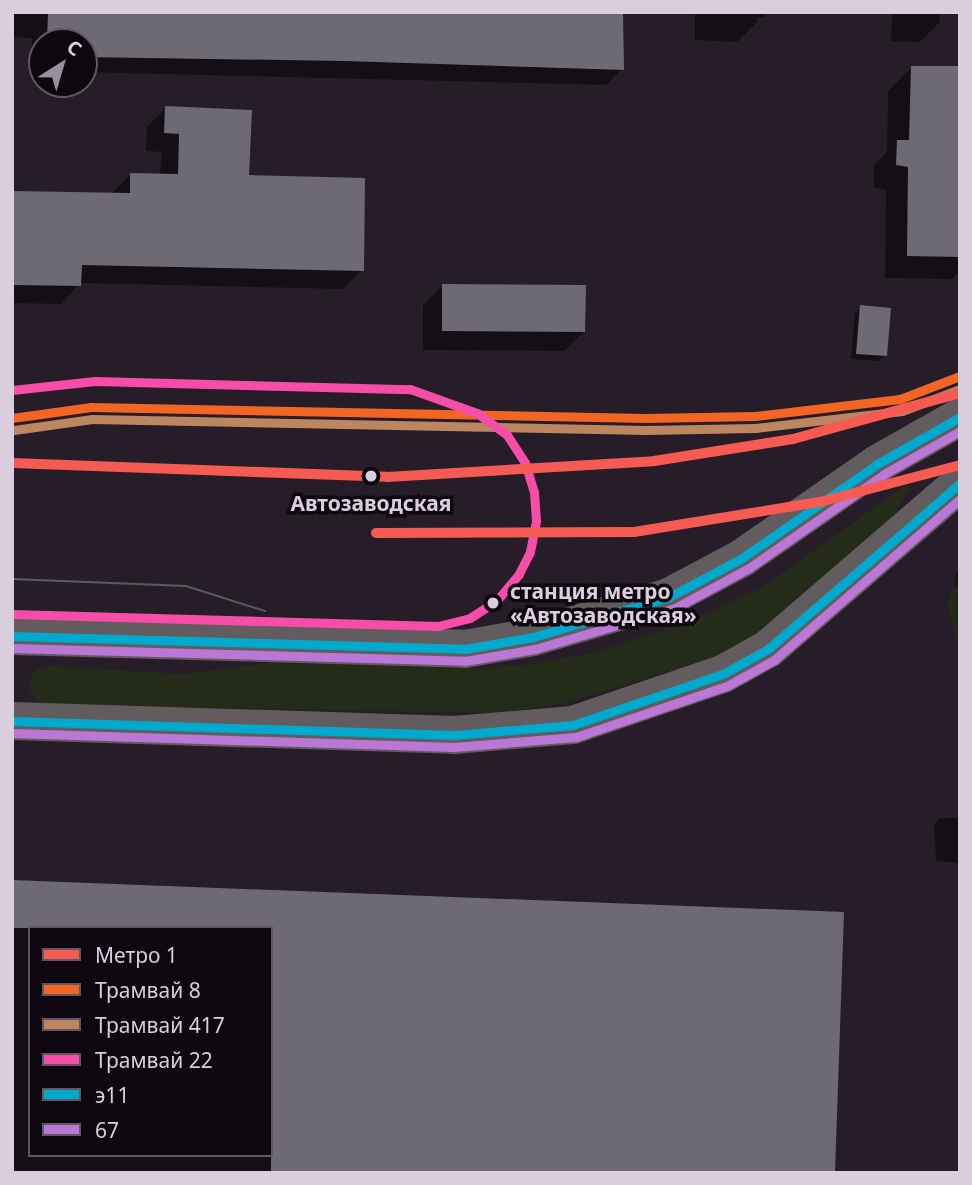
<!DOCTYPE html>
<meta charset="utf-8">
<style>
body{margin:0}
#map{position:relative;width:972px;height:1185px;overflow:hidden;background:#261d28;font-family:"Noto Sans",sans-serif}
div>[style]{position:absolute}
.green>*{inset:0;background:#242c19}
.shadow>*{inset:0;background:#0007}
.building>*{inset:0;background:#6e6a75}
.major>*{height:38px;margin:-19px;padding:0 19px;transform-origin:19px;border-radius:19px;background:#625c5e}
.tram>*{height:2px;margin:-1px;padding:0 1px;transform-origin:1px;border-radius:1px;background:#5e5860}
.bus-1>*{height:9px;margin:-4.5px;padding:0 4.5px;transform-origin:4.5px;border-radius:4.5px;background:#00a9ce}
.bus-2>*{height:9px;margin:-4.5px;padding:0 4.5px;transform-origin:4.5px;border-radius:4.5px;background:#ba77d6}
.tram-1>*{height:9px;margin:-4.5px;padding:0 4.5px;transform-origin:4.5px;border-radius:4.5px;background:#f26522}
.tram-2>*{height:9px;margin:-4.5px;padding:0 4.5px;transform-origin:4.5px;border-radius:4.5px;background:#bb8660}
.tram-3>*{height:9px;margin:-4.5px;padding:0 4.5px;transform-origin:4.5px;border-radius:4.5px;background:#f54da8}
.metro-1>*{height:10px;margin:-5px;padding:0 5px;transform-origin:5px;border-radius:5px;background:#f65b53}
.dots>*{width:19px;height:19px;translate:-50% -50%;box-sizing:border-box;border:4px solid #0e0710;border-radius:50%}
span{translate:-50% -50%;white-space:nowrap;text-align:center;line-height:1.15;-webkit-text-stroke:7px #0e0710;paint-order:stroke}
.stop-label{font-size:21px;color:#dacedd;font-weight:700}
.left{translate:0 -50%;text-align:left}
.frame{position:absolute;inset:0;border:14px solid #dacedd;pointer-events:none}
.legend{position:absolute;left:28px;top:926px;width:245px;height:231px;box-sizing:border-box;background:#0e0710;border:2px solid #605762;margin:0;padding:9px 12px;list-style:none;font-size:21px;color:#dacedd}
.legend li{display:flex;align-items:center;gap:14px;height:35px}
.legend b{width:35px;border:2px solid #605762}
.north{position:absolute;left:28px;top:28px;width:70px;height:70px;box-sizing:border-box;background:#0e0710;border:2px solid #605762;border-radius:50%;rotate:37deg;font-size:19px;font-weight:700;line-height:28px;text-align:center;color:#dacedd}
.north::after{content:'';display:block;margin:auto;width:24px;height:32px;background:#9b909e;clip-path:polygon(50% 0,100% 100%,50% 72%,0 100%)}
</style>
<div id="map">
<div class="green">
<div style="clip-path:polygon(908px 484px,910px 489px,894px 515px,791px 612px,726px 654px,562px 704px,497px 713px,54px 705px,38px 702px,28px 687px,31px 676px,38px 669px,48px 666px,182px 674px,269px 663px,477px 668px,527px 665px,592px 653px,694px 619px,761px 588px)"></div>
<div style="clip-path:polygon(960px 567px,960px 651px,947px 606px)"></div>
</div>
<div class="shadow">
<div style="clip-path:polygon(12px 12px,621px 12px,622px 69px,606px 85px,84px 72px,84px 42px,42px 42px,42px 71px,32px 71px,32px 38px,12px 37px)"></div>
<div style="clip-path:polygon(695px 12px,769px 12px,763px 18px,757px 18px,757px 22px,737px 42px,695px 40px)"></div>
<div style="clip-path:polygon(892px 12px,940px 12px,939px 23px,920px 42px,891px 41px)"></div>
<div style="clip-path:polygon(911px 68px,960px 68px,960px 271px,952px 279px,885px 278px,886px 190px,874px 187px,874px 165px,887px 152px,888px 91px)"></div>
<div style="clip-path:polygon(166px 108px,247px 177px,362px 270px,343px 289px,80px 283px,61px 304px,12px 303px,12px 193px,112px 193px,131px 174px,160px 175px,162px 152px,146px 151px,147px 127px)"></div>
<div style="clip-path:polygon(443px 285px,584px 332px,564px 351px,423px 350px,423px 305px)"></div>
<div style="clip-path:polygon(861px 307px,885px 355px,879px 361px,851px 359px,855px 313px)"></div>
<div style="clip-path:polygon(960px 570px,960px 590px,954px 586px,956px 574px)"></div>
<div style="clip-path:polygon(940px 818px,960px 818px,960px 863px,936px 861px,934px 824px)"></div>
<div style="clip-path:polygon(evenodd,12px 882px,843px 914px,833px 1173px,12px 1173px,12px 882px,30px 928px,271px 928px,271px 1155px,30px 1155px,30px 928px)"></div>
</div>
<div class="building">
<div style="clip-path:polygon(48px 12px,623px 12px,624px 70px,344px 61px,84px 57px,84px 42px,47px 42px)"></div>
<div style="clip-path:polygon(911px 66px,960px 66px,960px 257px,907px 256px,908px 167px,896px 165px,897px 140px,909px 140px)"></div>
<div style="clip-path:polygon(165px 106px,252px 110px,249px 175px,365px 178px,364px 271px,82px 265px,81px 286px,12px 285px,12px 191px,130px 193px,130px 173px,178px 174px,179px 134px,164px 133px)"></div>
<div style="clip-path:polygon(442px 284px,586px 285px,585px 332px,442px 331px)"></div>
<div style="clip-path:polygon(860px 305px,891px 308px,887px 356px,856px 354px)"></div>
<div style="clip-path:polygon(12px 880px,844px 912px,835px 1173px,271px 1173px,271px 928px,12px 928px)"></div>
</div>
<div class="major">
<div style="left:12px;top:636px;width:453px;rotate:1.6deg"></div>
<div style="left:465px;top:649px;width:69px;rotate:-10deg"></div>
<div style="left:533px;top:637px;width:142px;rotate:-16.4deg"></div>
<div style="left:669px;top:597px;width:83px;rotate:-28.1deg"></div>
<div style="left:742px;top:558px;width:165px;rotate:-34.8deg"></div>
<div style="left:877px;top:464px;width:95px;rotate:-29.5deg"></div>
<div style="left:12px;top:721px;width:442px;rotate:1.8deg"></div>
<div style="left:454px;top:735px;width:119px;rotate:-4.8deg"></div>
<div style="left:573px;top:725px;width:158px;rotate:-18.8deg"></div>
<div style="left:723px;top:674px;width:51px;rotate:-29.1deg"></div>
<div style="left:768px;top:649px;width:254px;rotate:-40.8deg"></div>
</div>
<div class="tram">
<div style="left:12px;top:579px;width:174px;rotate:2.3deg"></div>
<div style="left:186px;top:586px;width:83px;rotate:17.6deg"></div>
</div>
<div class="bus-1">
<div style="left:12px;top:636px;width:453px;rotate:1.6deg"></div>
<div style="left:465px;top:649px;width:69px;rotate:-10deg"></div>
<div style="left:533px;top:637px;width:142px;rotate:-16.4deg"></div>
<div style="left:669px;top:597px;width:83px;rotate:-28.1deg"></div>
<div style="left:742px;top:558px;width:165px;rotate:-34.8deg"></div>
<div style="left:877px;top:464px;width:95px;rotate:-29.5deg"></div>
<div style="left:12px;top:721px;width:442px;rotate:1.8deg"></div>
<div style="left:454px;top:735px;width:119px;rotate:-4.8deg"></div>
<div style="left:573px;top:725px;width:158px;rotate:-18.8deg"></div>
<div style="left:723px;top:674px;width:51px;rotate:-29.1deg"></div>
<div style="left:768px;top:649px;width:254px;rotate:-40.8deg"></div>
</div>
<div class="bus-2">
<div style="left:12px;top:648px;width:453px;rotate:1.6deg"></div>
<div style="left:465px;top:661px;width:71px;rotate:-9.7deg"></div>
<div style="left:535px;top:649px;width:146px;rotate:-16.3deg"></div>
<div style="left:675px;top:608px;width:84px;rotate:-28.4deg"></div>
<div style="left:749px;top:568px;width:165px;rotate:-34.8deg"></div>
<div style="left:884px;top:474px;width:87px;rotate:-29.5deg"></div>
<div style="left:12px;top:733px;width:442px;rotate:1.8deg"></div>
<div style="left:454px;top:747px;width:122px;rotate:-4.7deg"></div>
<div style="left:576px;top:737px;width:159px;rotate:-18.7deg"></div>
<div style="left:727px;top:686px;width:54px;rotate:-29deg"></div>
<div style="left:774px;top:660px;width:246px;rotate:-40.9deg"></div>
</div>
<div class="tram-1">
<div style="left:12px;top:418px;width:80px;rotate:-7.9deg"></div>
<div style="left:91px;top:407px;width:555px;rotate:1.14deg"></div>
<div style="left:646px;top:418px;width:109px;rotate:-1.1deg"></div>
<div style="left:755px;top:416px;width:146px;rotate:-6.7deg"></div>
<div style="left:900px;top:399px;width:64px;rotate:-21deg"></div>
</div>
<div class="tram-2">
<div style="left:14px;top:430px;width:79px;rotate:-8deg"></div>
<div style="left:92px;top:419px;width:554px;rotate:1.14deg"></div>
<div style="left:646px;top:430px;width:109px;rotate:-1.1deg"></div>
<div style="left:755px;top:428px;width:148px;rotate:-6.6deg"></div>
<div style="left:902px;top:411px;width:62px;rotate:-20.8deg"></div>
</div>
<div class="tram-3">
<div style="left:12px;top:390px;width:83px;rotate:-6.2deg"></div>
<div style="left:95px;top:381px;width:315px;rotate:1.5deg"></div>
<div style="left:410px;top:389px;width:71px;rotate:19.7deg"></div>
<div style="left:477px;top:413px;width:37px;rotate:36deg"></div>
<div style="left:507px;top:435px;width:33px;rotate:57deg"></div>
<div style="left:525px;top:463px;width:30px;rotate:73deg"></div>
<div style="left:534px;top:492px;width:29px;rotate:86deg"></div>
<div style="left:536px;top:521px;width:32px;rotate:101deg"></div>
<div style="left:530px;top:552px;width:25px;rotate:117deg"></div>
<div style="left:519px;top:574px;width:35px;rotate:130deg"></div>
<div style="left:496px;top:601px;width:31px;rotate:147deg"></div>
<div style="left:470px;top:618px;width:32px;rotate:166deg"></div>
<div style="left:439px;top:626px;width:427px;rotate:-178.4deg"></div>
</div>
<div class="metro-1">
<div style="left:12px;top:463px;width:375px;rotate:2.1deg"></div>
<div style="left:387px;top:477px;width:267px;rotate:-3.4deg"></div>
<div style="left:654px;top:461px;width:141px;rotate:-9deg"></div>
<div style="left:793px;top:439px;width:173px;rotate:-15.4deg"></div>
<div style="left:376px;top:533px;width:258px;rotate:-0.2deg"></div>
<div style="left:634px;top:532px;width:188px;rotate:-9.2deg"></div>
<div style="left:820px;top:502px;width:145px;rotate:-14.8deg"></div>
</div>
<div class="dots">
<div style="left:371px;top:476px;background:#dacedd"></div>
<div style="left:493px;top:603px;background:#dacedd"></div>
</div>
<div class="stop-label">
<span style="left:371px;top:503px">Автозаводская</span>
<span class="left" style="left:510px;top:603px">станция метро<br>«Автозаводская»</span>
</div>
<div class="frame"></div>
<ul class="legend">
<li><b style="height:9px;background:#f65b53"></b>Метро 1</li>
<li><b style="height:9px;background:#f26522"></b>Трамвай 8</li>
<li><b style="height:9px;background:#bb8660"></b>Трамвай 417</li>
<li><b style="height:9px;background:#f54da8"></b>Трамвай 22</li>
<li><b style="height:9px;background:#00a9ce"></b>э11</li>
<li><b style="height:9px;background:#ba77d6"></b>67</li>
</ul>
<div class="north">С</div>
</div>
